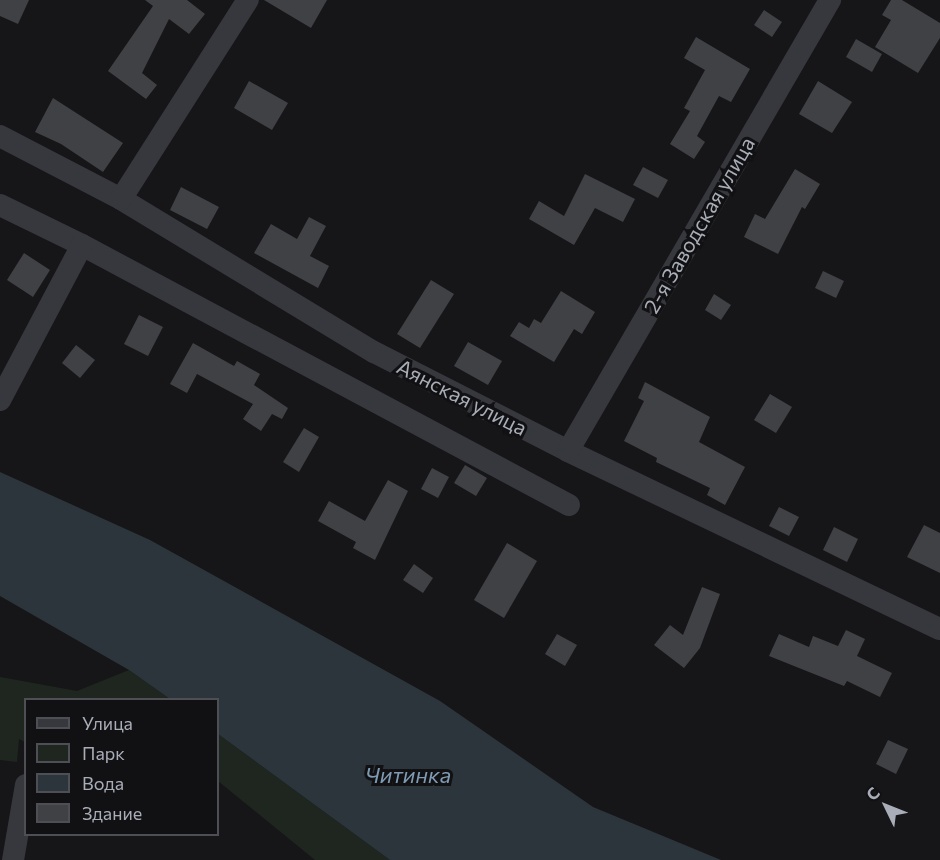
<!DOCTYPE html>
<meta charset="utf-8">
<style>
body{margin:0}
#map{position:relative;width:940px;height:860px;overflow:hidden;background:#161618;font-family:Commissioner,sans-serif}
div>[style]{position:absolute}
.green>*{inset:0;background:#1e261f}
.water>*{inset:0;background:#2c353c}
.building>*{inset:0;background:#404145}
.minor>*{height:22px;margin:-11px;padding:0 11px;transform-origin:11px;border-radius:11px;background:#37383d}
span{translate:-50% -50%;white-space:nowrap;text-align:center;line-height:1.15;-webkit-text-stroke:6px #111113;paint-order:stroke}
.street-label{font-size:21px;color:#a8adb8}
.water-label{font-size:22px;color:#7f9bb3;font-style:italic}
.legend{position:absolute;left:24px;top:698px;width:195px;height:138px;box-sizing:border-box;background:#111113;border:2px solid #4d4f55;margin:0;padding:8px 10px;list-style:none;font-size:18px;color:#a8adb8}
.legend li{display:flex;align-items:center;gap:12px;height:30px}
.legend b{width:30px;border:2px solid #4d4f55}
.north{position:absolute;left:856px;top:776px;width:60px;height:60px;-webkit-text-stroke:4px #111113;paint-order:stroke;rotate:313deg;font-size:16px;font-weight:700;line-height:24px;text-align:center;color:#a8adb8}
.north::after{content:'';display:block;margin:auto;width:21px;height:27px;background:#a8adb8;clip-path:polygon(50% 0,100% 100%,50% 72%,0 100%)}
</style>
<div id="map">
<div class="green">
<div style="clip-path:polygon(129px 670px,170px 699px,26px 700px,25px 742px,19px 739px,17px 762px,0 760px,0 677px,77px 691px)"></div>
<div style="clip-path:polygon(218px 734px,390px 860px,315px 860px,218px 781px)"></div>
</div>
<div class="water">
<div style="clip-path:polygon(0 472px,150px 540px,440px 701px,593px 807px,721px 860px,390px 860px,218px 734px,218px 700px,170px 699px,129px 670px,0 596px)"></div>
</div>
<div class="building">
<div style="clip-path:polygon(0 0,29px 0,18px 24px,0 16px)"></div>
<div style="clip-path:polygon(145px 0,187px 0,205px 14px,189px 34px,169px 19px,142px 73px,157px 85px,146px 99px,108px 71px,153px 6px)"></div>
<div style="clip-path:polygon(264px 0,327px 0,311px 28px)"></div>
<div style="clip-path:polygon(891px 0,902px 0,940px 23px,940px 38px,918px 73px,875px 47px,891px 20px,882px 15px)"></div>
<div style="clip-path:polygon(764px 10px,782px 22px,772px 37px,754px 25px)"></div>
<div style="clip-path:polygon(696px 37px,750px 69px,731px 102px,719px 96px,697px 136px,705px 142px,694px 159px,670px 144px,690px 111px,684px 108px,705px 70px,684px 58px)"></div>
<div style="clip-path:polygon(856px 39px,882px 54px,872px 72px,846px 57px)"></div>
<div style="clip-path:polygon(249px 81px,288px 103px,272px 130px,234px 108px)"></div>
<div style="clip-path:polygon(818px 81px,852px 102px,832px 133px,799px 114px)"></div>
<div style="clip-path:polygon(53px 98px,123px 143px,103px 172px,61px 144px,35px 132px)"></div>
<div style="clip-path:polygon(643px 167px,668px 180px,658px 198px,633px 185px)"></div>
<div style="clip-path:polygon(795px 169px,820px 184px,805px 209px,802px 207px,778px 254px,744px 237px,755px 214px,765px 219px)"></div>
<div style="clip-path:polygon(585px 174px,635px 199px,623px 222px,595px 208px,574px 245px,529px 219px,539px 201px,564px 216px)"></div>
<div style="clip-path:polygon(181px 187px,219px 207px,207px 229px,170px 210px)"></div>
<div style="clip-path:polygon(309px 217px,326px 226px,310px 256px,329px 266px,318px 288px,254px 253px,271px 224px,297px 239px)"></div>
<div style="clip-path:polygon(24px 253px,50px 270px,33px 297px,7px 280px)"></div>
<div style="clip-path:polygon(823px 271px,844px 281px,836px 298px,815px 288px)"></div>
<div style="clip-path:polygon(431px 280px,454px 294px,420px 348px,397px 334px)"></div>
<div style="clip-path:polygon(561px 291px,595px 312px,582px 334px,574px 329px,554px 362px,510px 336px,519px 322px,529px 328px,534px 319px,541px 323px)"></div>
<div style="clip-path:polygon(714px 294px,731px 305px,721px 320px,705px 310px)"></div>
<div style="clip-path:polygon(139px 315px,163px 327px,148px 356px,124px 344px)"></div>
<div style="clip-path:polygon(468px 342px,502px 361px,488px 385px,454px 366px)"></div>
<div style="clip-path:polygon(193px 343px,234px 366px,237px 361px,260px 374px,254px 385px,288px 408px,282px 419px,272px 414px,261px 431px,243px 419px,253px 404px,197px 374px,187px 393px,170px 384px)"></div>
<div style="clip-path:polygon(76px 345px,95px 360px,80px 378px,62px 363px)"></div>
<div style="clip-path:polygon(645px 382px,710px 417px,699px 442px,745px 467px,725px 505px,707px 495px,710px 488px,656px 462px,657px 458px,624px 441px,644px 401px,638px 398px)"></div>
<div style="clip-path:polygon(770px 394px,792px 407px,776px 433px,754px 420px)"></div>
<div style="clip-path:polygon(304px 428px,319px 437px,299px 472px,283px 462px)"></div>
<div style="clip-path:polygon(465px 465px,487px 478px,476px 496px,454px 483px)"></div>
<div style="clip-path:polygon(432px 468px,449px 477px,438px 498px,421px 489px)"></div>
<div style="clip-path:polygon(388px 480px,408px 491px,375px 560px,353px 548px,356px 542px,318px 521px,329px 501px,365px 521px)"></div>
<div style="clip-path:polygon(779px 507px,799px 517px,789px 536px,769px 526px)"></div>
<div style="clip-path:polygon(924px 525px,940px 533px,940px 573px,907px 557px)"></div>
<div style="clip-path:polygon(834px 527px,858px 539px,847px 562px,823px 550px)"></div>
<div style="clip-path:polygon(507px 543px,537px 561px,504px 618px,474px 600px)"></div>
<div style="clip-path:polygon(414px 564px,433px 578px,423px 593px,403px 580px)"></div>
<div style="clip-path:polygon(702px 587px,720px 594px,700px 648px,684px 668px,654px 645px,670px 625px,683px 635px)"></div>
<div style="clip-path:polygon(846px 630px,865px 639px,857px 656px,892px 673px,880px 697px,847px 681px,844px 686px,769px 656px,779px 634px,809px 647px,813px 636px,838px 646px)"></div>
<div style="clip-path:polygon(557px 634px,577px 645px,565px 666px,545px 654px)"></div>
<div style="clip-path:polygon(888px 740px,908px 749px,896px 774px,876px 764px)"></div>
</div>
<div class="minor">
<div style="left:0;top:136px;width:136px;rotate:27.5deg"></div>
<div style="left:121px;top:199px;width:296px;rotate:31.2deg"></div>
<div style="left:374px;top:352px;width:218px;rotate:27deg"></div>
<div style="left:568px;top:451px;width:412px;rotate:25.6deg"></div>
<div style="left:121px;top:199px;width:236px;rotate:-57.5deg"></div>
<div style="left:0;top:205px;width:91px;rotate:26deg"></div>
<div style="left:82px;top:245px;width:552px;rotate:28.1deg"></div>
<div style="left:0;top:400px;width:175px;rotate:-62.1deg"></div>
<div style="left:568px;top:451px;width:522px;rotate:-59.85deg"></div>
<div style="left:13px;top:860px;width:76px;rotate:-80.2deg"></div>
</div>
<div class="street-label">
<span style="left:699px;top:225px;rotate:-60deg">2-я Заводская улица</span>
<span style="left:462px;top:397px;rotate:27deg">Аянская улица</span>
</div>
<div class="water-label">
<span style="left:408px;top:775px">Читинка</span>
</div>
<ul class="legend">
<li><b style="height:8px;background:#37383d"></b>Улица</li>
<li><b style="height:16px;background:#1e261f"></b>Парк</li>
<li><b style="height:16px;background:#2c353c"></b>Вода</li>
<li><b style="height:16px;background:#404145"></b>Здание</li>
</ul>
<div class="north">С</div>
</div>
